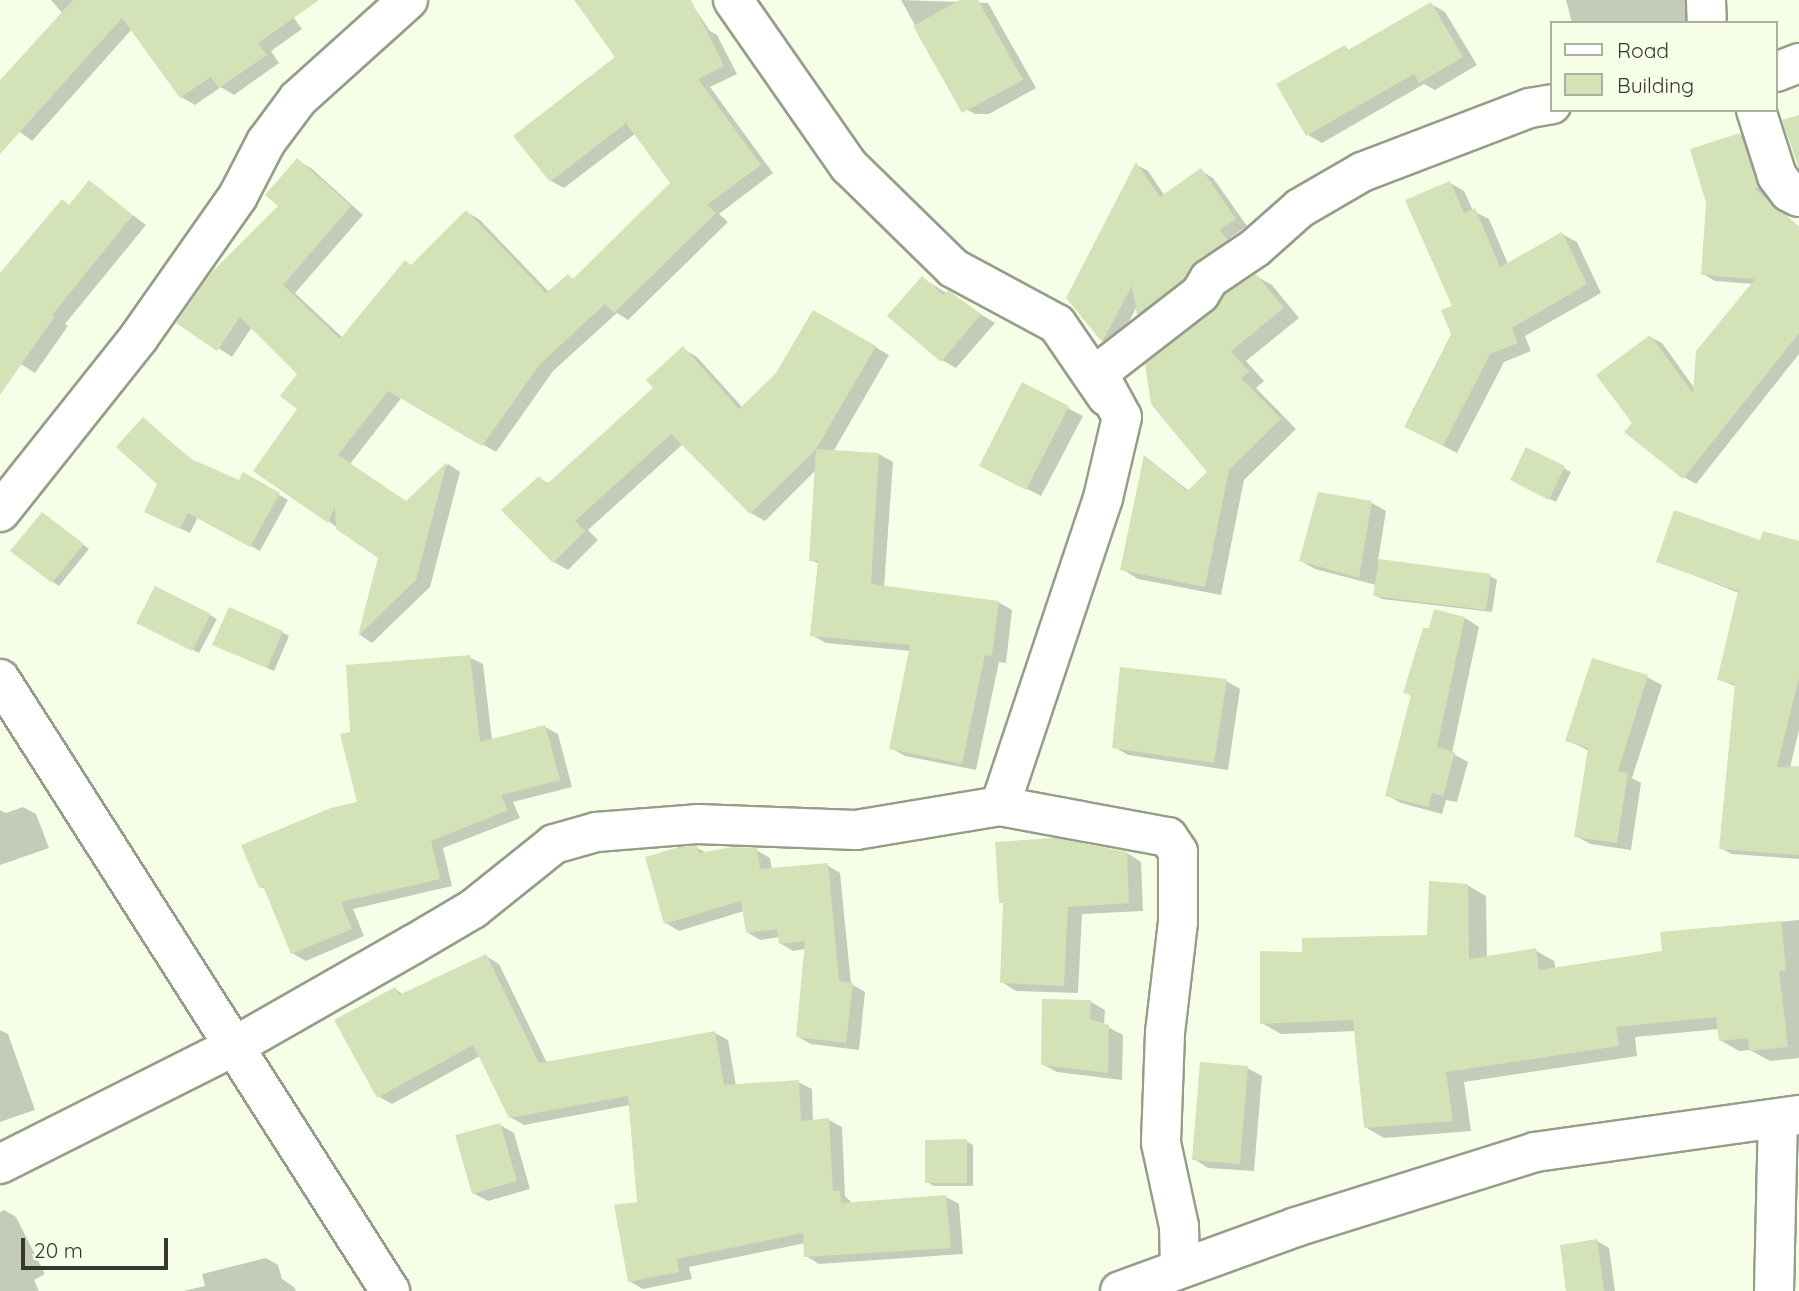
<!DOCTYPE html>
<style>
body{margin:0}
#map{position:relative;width:1799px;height:1291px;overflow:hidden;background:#f7fee8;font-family:Quicksand,sans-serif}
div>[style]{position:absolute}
.shadow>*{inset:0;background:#0003}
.building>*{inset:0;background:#d4e2b8}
.roads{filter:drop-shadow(2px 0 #969d89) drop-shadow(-2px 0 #969d89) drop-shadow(0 2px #969d89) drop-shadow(0 -2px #969d89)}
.minor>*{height:38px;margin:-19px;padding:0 19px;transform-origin:19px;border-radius:19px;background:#fff}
.tertiary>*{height:38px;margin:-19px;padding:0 19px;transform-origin:19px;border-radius:19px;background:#fff}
span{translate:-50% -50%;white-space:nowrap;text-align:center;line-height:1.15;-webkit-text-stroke:5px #f7fee8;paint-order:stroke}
.legend{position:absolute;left:1550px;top:21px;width:228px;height:91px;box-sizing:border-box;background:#f7fee8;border:2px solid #aaaf9e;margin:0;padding:9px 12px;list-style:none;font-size:21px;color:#363830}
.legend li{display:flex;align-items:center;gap:14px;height:35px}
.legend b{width:35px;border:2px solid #aaaf9e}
.scale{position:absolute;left:21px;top:1238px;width:147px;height:32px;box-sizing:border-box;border:4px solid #363830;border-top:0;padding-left:9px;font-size:21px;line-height:24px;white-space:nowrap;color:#363830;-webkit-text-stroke:5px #f7fee8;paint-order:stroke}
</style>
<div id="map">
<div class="shadow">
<div style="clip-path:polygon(51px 0,281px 0,302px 29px,271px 51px,279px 63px,234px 95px,221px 87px,195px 105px,181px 97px,132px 29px,32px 141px,0 117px,0 83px,63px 14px)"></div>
<div style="clip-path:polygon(577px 0,689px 0,710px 31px,717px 35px,737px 74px,710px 87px,773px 173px,719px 214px,728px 222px,628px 320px,617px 313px,553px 371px,496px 452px,402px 397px,350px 464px,408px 503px,448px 464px,460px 472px,430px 587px,372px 643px,360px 635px,380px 557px,256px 471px,299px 409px,300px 374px,252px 327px,232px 357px,178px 322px,281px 206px,297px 161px,311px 168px,363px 215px,295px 293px,343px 338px,467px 212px,480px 220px,550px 293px,568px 276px,574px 280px,672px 183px,636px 133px,564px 188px,551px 181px,617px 57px)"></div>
<div style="clip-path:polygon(901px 0,988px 3px,1036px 88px,989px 114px,975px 114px,960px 106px)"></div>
<div style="clip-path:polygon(1566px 0,1700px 0,1699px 23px,1572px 23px)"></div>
<div style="clip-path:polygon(1431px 4px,1445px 12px,1477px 65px,1435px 90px,1424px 84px,1322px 143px,1308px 135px,1345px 47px,1351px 51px)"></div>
<div style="clip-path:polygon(1740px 135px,1752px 142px,1769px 194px,1765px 196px,1799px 227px,1799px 354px,1696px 484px,1684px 477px,1634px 423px,1650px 337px,1662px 343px,1695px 389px,1754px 284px,1715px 281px,1703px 274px)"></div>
<div style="clip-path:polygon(1137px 165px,1148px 171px,1165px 196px,1201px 171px,1213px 178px,1247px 226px,1230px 238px,1238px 248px,1150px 321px,1138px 314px,1137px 306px,1115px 348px,1103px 341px,1068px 298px)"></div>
<div style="clip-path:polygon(90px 183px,146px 225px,65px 324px,68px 326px,35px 373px,0 351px,0 282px)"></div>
<div style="clip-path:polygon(1450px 183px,1464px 191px,1473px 211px,1489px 219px,1508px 264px,1562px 234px,1577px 242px,1601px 293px,1525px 336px,1531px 351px,1504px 362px,1457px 453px,1421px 434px,1453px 334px)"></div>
<div style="clip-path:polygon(1256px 276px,1272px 285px,1299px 318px,1246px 361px,1264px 381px,1256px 388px,1296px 429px,1244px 480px,1221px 595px,1138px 579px,1122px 569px,1146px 457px,1189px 491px,1209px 472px,1215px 313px)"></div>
<div style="clip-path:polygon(922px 278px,995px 323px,956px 368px,942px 360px)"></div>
<div style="clip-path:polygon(814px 312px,889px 355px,833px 452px,879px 454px,893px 462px,884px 588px,998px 602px,1012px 610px,1006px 663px,999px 662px,976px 770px,905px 756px,891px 748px,911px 651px,826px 643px,812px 635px,819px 564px,811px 560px,816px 470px,765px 521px,751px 513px,683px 444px,588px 530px,598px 540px,568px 570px,554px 562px,539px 478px,550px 484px,656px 388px,683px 349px,697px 357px,743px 408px,778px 375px)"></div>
<div style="clip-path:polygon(1023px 385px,1083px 416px,1041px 496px,996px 473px)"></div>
<div style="clip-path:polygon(143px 419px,196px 463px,239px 483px,244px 475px,288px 500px,260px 551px,198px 517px,190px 533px,156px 517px,160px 484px)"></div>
<div style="clip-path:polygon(1527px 449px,1571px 472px,1556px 502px,1519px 483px)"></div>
<div style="clip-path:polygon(1372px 503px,1386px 511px,1378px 561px,1490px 576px,1497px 580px,1492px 612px,1382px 599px,1375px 595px,1376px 585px,1315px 569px,1301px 561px)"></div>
<div style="clip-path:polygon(49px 518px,89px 549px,59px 586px,53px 582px)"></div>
<div style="clip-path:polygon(1762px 542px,1799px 543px,1799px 730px,1790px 768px,1799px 767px,1799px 859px,1732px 854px,1720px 848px,1737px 687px,1719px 679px,1739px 593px,1658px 561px)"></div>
<div style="clip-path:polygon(210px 615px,217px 619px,199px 653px,145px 626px)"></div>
<div style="clip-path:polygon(1465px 618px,1479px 627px,1452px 753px,1468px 762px,1457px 802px,1446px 800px,1442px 814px,1401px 803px,1387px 795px,1412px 697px,1405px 692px)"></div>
<div style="clip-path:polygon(282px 632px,289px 636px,274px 671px,221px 648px)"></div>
<div style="clip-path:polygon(469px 657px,483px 664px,492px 740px,545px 727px,558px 734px,572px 787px,513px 802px,520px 818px,443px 848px,452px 886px,353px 909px,364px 936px,306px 961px,292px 953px,266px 889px,260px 887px,359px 804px,352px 733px)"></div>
<div style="clip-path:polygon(1647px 677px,1662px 685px,1632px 778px,1641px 783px,1631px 850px,1590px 844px,1576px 836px,1589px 751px,1567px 740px)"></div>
<div style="clip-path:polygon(1226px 681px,1240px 689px,1228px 770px,1128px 755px,1114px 747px)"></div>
<div style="clip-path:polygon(23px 807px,36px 814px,49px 848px,0 865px,0 810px,6px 813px)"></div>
<div style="clip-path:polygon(697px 848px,707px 853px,756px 850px,770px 858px,772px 870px,827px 865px,840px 873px,851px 984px,865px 992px,859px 1050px,811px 1044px,797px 1036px,806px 949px,793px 951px,780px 943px,780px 937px,760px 940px,747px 932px,744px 911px,679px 931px,666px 923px)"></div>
<div style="clip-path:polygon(1127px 853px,1141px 862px,1143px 911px,1082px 914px,1078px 993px,1016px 991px,1002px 982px,1005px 905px,1000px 902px)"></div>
<div style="clip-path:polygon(1467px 885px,1486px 896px,1487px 958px,1535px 950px,1554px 961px,1556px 970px,1664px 953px,1662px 933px,1799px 920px,1799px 1058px,1770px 1061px,1750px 1050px,1739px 1051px,1720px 1040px,1719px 1029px,1635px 1037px,1637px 1056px,1464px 1082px,1471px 1131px,1384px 1138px,1365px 1127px,1356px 1031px,1281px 1034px,1262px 1023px,1303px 954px,1429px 936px)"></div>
<div style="clip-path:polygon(486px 956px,499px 964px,547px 1063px,715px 1033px,728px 1040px,736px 1086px,798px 1082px,812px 1089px,813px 1121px,829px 1120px,842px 1127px,845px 1196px,853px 1204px,946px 1197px,959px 1204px,963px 1254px,819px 1264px,806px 1256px,805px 1243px,689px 1267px,692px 1279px,643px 1289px,629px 1281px,639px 1204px,630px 1105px,524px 1125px,510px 1117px,480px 1056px,392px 1104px,378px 1096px,395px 989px,404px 995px)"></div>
<div style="clip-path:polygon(1091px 1002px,1105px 1010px,1104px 1025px,1123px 1035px,1122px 1080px,1057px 1072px,1042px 1064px)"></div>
<div style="clip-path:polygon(0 1030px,8px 1034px,35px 1110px,0 1122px)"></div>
<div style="clip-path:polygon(1247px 1068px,1262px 1076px,1254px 1171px,1208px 1168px,1194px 1159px)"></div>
<div style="clip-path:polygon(500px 1125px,514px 1133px,530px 1189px,488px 1201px,473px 1193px)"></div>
<div style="clip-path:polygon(966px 1141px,973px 1145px,973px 1186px,934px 1186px,927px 1182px)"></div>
<div style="clip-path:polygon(4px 1210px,16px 1217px,45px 1274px,34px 1280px,39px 1291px,0 1291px,0 1212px)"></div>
<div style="clip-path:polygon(1597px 1241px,1609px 1248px,1615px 1291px,1568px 1291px)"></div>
<div style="clip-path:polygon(266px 1258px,278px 1265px,282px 1279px,294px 1287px,296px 1291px,183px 1291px,205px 1286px,202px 1274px)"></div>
</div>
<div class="building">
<div style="clip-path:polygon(73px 0,319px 0,258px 43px,267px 55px,219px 88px,211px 77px,180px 98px,122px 18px,0 154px,0 80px)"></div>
<div style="clip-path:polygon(574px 0,691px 0,724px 66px,698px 79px,761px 165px,707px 205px,716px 213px,614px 313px,605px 304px,540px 364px,482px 446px,388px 391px,338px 455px,406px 501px,447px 462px,416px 580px,358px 636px,378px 558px,336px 529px,335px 507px,328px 523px,253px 471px,297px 409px,280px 396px,297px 374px,240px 317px,217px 351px,176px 323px,211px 273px,278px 206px,265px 195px,297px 158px,351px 206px,283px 285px,340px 339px,405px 260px,411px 265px,466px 210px,546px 293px,568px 274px,573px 279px,670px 183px,626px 123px,550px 182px,513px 136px,615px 57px)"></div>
<div style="clip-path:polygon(960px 0,978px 0,1023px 80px,962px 113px,913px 26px)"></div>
<div style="clip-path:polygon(1431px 2px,1463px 57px,1419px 83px,1414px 74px,1306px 136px,1276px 84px,1345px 45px,1348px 50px)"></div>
<div style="clip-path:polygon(1799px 115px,1799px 169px,1782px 120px)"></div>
<div style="clip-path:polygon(1740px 133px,1758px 187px,1755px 189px,1799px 227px,1799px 333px,1683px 479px,1624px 432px,1632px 423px,1596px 375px,1650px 335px,1693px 393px,1696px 351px,1755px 279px,1701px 275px,1706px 203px,1690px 149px)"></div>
<div style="clip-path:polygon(1136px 162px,1160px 197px,1201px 168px,1236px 219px,1219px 230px,1228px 240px,1197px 261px,1183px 279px,1137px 315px,1132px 286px,1102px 342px,1066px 298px)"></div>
<div style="clip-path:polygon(89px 180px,133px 215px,52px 315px,55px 316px,0 395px,0 273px,62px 199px,69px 205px)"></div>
<div style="clip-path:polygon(1450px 181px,1464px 213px,1475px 208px,1500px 267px,1562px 232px,1587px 284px,1512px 328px,1518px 343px,1490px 354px,1443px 446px,1404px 427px,1451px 334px,1441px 310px,1452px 306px,1405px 200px)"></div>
<div style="clip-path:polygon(1256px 274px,1284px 308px,1231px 351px,1249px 372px,1241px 378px,1281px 419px,1229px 470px,1205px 587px,1120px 570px,1144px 455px,1187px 491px,1207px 472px,1151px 404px,1145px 364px,1213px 311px,1225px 294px)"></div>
<div style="clip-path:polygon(922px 276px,943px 295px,948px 290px,981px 314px,941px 362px,887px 316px)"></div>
<div style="clip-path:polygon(813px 310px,876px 346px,816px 449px,879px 453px,871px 584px,999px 601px,992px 656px,985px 655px,962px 764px,889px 749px,910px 645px,810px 636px,818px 561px,809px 561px,816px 449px,750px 514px,671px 434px,575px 521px,585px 531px,553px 563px,501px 510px,539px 476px,547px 484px,653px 388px,646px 380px,683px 346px,739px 409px,776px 373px)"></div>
<div style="clip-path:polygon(1022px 382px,1069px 406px,1026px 490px,979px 466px)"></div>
<div style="clip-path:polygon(143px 417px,189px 458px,239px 480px,243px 472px,280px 493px,250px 547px,188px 513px,180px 529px,144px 512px,157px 484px,116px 447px)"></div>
<div style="clip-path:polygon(1526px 447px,1565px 466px,1549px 500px,1510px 480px)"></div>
<div style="clip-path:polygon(1318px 492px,1372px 501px,1359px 578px,1299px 561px)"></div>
<div style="clip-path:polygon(1674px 510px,1760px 540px,1763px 531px,1799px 541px,1799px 677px,1777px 767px,1799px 766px,1799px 855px,1719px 849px,1735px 684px,1717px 680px,1738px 591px,1656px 562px)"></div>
<div style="clip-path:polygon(42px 512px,84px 544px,52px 583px,10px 551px)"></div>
<div style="clip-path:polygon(1379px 559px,1491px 574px,1486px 610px,1373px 596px)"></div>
<div style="clip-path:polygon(155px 586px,211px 614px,192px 651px,136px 623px)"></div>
<div style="clip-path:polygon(229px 607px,283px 631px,267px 668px,212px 645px)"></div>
<div style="clip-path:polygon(1434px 609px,1465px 617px,1437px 747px,1455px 752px,1443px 796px,1432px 793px,1428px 807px,1385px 796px,1411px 695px,1403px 693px,1423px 628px,1429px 628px)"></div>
<div style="clip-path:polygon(470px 655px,480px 742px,545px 725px,560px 780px,501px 795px,508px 810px,431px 841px,440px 879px,341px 902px,352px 929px,291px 954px,263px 886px,259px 888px,241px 845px,331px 808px,357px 802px,340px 734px,350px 732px,346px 665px)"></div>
<div style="clip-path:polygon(1592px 658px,1648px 675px,1618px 771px,1628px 773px,1617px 843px,1574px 837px,1588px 748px,1565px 741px)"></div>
<div style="clip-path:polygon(1120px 667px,1227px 679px,1214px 763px,1112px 748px)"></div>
<div style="clip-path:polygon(1055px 838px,1127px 852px,1129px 903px,1068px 907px,1064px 986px,1000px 983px,1003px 903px,999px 903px,995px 842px)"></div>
<div style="clip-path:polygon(697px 846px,699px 853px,733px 847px,757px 848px,760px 869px,828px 863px,839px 981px,853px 983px,846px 1043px,796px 1037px,805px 941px,779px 944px,777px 929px,746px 933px,741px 901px,664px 924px,645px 857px,679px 847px)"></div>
<div style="clip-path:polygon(1429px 881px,1468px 884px,1469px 959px,1536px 948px,1539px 970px,1662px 951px,1660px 932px,1781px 921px,1786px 970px,1779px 971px,1788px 1047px,1749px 1051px,1748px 1038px,1719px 1041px,1716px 1017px,1616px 1027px,1619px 1046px,1446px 1072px,1453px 1121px,1364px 1128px,1353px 1020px,1260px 1024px,1260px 951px,1302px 952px,1302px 938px,1427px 935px)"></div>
<div style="clip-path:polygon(486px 954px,539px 1063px,715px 1031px,724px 1085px,799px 1080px,801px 1121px,829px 1118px,833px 1191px,840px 1191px,841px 1203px,946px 1195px,951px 1248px,804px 1257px,803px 1233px,677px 1259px,679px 1272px,628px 1282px,614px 1205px,637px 1202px,628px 1096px,509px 1118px,473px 1045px,377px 1098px,334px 1020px,395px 987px,399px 995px)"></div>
<div style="clip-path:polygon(1042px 999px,1091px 1000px,1090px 1019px,1109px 1025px,1108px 1073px,1041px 1065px)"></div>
<div style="clip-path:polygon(1200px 1062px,1248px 1066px,1240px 1164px,1192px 1160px)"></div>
<div style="clip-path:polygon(500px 1123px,517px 1181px,472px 1194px,455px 1135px)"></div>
<div style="clip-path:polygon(967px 1139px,967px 1183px,925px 1183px,925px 1140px)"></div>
<div style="clip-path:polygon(1597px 1239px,1604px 1291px,1566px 1291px,1560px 1245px)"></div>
</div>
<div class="roads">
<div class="minor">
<div style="left:733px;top:0;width:203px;rotate:55.1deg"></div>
<div style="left:849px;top:166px;width:146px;rotate:44.4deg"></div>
<div style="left:953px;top:268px;width:118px;rotate:28.3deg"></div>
<div style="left:1057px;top:324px;width:88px;rotate:55.6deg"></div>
<div style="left:1706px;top:0;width:23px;rotate:88deg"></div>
<div style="left:1776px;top:72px;width:25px;rotate:-21deg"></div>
<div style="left:1756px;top:110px;width:69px;rotate:72.3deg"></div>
<div style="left:1777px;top:176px;width:20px;rotate:53deg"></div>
<div style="left:1789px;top:192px;width:11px;rotate:27deg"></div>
<div style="left:0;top:512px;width:223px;rotate:-51.5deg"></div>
<div style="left:139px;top:337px;width:172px;rotate:-54.9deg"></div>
<div style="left:238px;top:196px;width:61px;rotate:-62.6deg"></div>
<div style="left:266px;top:142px;width:54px;rotate:-53.3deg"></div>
<div style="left:298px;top:99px;width:148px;rotate:-42deg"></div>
<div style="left:1000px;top:806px;width:325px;rotate:-71.5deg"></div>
<div style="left:1103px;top:498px;width:83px;rotate:-76.8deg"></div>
<div style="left:1122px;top:417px;width:50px;rotate:-118.6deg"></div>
<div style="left:1098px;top:373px;width:129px;rotate:-37.8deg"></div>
<div style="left:1200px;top:294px;width:17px;rotate:-59deg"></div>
<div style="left:1209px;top:279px;width:55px;rotate:-34deg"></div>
<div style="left:1255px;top:248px;width:60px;rotate:-41.6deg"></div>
<div style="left:1300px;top:208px;width:72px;rotate:-30.1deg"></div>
<div style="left:1362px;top:172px;width:180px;rotate:-20.9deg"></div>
<div style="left:1530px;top:108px;width:22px;rotate:-10deg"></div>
<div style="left:0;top:1164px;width:261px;rotate:-26.7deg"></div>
<div style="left:233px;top:1047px;width:206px;rotate:-29.7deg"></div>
<div style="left:412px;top:945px;width:71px;rotate:-30.5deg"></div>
<div style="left:473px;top:909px;width:104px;rotate:-38.7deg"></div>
<div style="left:554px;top:844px;width:44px;rotate:-15.9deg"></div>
<div style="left:596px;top:832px;width:101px;rotate:-4.5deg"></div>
<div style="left:697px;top:824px;width:159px;rotate:2.2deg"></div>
<div style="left:856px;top:830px;width:146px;rotate:-9.5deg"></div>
<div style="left:1000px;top:806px;width:171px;rotate:10.5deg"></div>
<div style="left:1168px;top:837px;width:18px;rotate:56deg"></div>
<div style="left:1178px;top:852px;width:70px;rotate:90deg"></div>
<div style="left:1178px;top:922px;width:112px;rotate:96.7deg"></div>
<div style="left:1165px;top:1033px;width:110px;rotate:92.1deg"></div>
<div style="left:1161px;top:1143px;width:85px;rotate:77.8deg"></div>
<div style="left:1179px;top:1226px;width:42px;rotate:88.6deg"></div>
<div style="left:1774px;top:1291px;width:172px;rotate:-88.7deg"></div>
</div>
<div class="tertiary">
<div style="left:0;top:679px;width:726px;rotate:57.49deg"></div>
<div style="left:1120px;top:1291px;width:187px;rotate:-20deg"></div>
<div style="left:1296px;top:1227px;width:250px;rotate:-17.4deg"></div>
<div style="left:1535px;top:1152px;width:267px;rotate:-8deg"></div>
</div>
</div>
<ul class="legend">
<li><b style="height:9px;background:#fff"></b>Road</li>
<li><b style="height:19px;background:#d4e2b8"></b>Building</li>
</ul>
<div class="scale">20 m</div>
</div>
